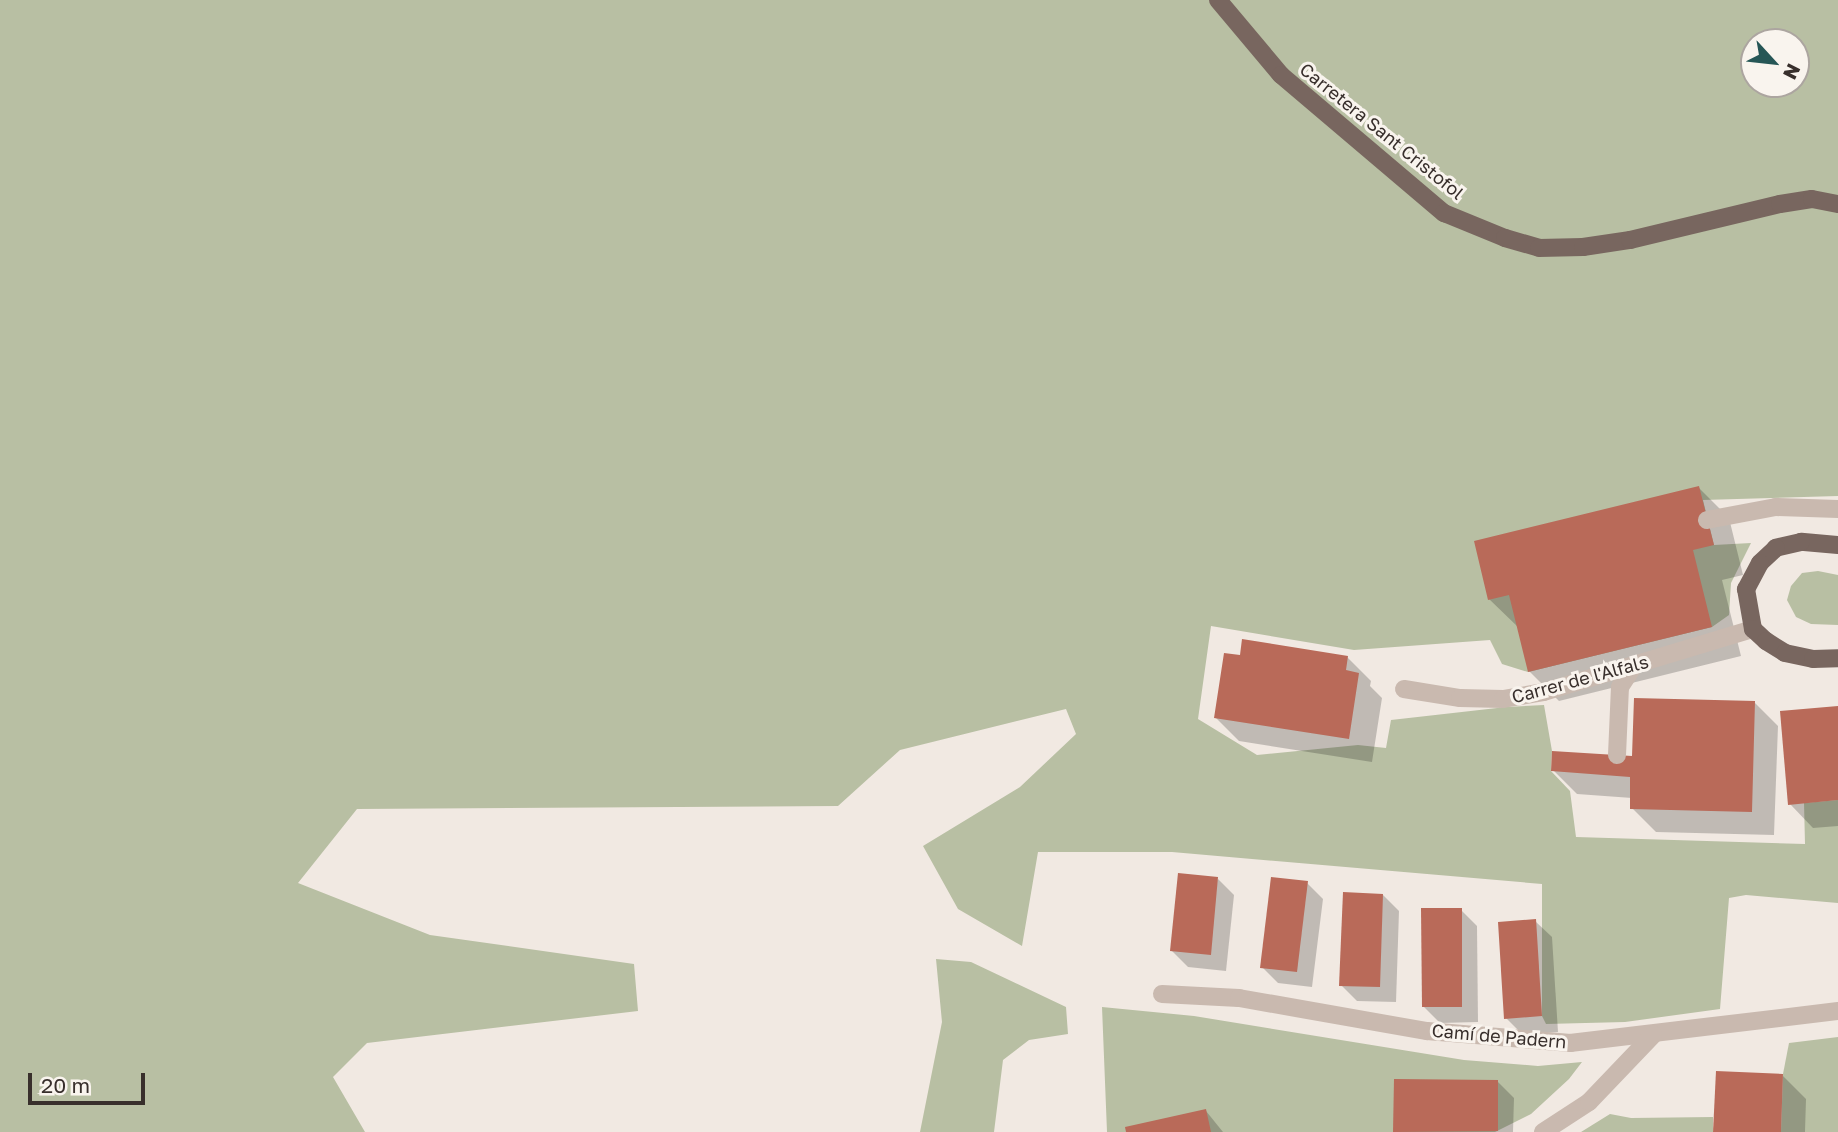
<!DOCTYPE html>
<meta charset="utf-8">
<style>
body{margin:0}
#map{position:relative;width:1838px;height:1132px;overflow:hidden;background:#f1e9e2;font-family:"Golos Text",sans-serif}
div>[style]{position:absolute}
.green>*{inset:0;background:#b8bfa3}
.shadow>*{inset:0;background:#0003}
.building>*{inset:0;background:#b96a59}
.minor>*{height:18px;margin:-9px;padding:0 9px;transform-origin:9px;border-radius:9px;background:#c9b9af}
.major>*{height:18px;margin:-9px;padding:0 9px;transform-origin:9px;border-radius:9px;background:#78665f}
span{translate:-50% -50%;white-space:nowrap;text-align:center;line-height:1.15;-webkit-text-stroke:6px #f9f4ee;paint-order:stroke}
.street-label{font-size:18px;color:#382f2c}
.north{position:absolute;left:1740px;top:28px;width:70px;height:70px;box-sizing:border-box;background:#f9f4ee;border:2px solid #aca5a0;border-radius:50%;rotate:117deg;font-size:19px;font-weight:700;line-height:28px;text-align:center;color:#382f2c}
.north::after{content:'';display:block;margin:auto;width:24px;height:32px;background:#265656;clip-path:polygon(50% 0,100% 100%,50% 72%,0 100%)}
.scale{position:absolute;left:28px;top:1073px;width:117px;height:32px;box-sizing:border-box;border:4px solid #382f2c;border-top:0;padding-left:9px;font-size:21px;line-height:24px;white-space:nowrap;color:#382f2c;-webkit-text-stroke:5px #f9f4ee;paint-order:stroke}
</style>
<div id="map">
<div class="green">
<div style="clip-path:polygon(evenodd,0 0,1838px 0,1838px 496px,1703px 500px,1714px 545px,1751px 543px,1731px 583px,1729px 615px,1712px 627px,1528px 672px,1502px 664px,1490px 640px,1354px 650px,1211px 626px,1198px 719px,1257px 755px,1358px 745px,1386px 748px,1391px 720px,1506px 707px,1544px 705px,1552px 751px,1551px 771px,1570px 791px,1576px 837px,1805px 844px,1804px 803px,1838px 800px,1838px 903px,1746px 895px,1729px 898px,1720px 1009px,1625px 1022px,1546px 1024px,1542px 1016px,1542px 884px,1172px 852px,1038px 852px,1022px 946px,958px 909px,923px 846px,1020px 787px,1076px 734px,1066px 709px,900px 750px,838px 806px,357px 809px,298px 883px,430px 935px,634px 964px,638px 1011px,367px 1043px,333px 1077px,365px 1132px,0 1132px,0 0,1754px 42px,1796px 42px,1796px 84px,1754px 84px,1754px 42px)"></div>
<div style="clip-path:polygon(1818px 571px,1838px 575px,1838px 625px,1811px 624px,1796px 617px,1787px 600px,1791px 586px,1802px 573px)"></div>
<div style="clip-path:polygon(936px 959px,971px 962px,1066px 1007px,1068px 1034px,1029px 1040px,1003px 1060px,994px 1132px,920px 1132px,942px 1022px)"></div>
<div style="clip-path:polygon(1102px 1007px,1194px 1016px,1464px 1060px,1538px 1066px,1582px 1062px,1569px 1079px,1531px 1114px,1495px 1132px,1107px 1132px)"></div>
<div style="clip-path:polygon(1838px 1037px,1838px 1132px,1781px 1132px,1783px 1074px,1789px 1043px)"></div>
<div style="clip-path:polygon(1610px 1114px,1631px 1118px,1713px 1117px,1713px 1132px,1581px 1132px)"></div>
</div>
<div class="shadow">
<div style="clip-path:polygon(1699px 488px,1729px 518px,1743px 575px,1722px 580px,1741px 656px,1559px 701px,1529px 671px,1519px 628px,1489px 599px)"></div>
<div style="clip-path:polygon(1347px 657px,1371px 681px,1370px 686px,1382px 698px,1372px 762px,1239px 741px,1216px 718px)"></div>
<div style="clip-path:polygon(1754px 702px,1778px 726px,1774px 835px,1656px 832px,1632px 808px,1632px 798px,1577px 794px,1553px 770px,1633px 758px)"></div>
<div style="clip-path:polygon(1838px 708px,1838px 826px,1813px 828px,1790px 804px)"></div>
<div style="clip-path:polygon(1218px 879px,1234px 895px,1226px 971px,1188px 967px,1172px 951px)"></div>
<div style="clip-path:polygon(1307px 883px,1323px 899px,1312px 987px,1278px 983px,1262px 967px)"></div>
<div style="clip-path:polygon(1383px 895px,1399px 911px,1396px 1002px,1357px 1001px,1341px 985px)"></div>
<div style="clip-path:polygon(1461px 910px,1477px 926px,1478px 1022px,1440px 1023px,1424px 1007px)"></div>
<div style="clip-path:polygon(1535px 921px,1552px 937px,1558px 1032px,1522px 1034px,1506px 1018px)"></div>
<div style="clip-path:polygon(1783px 1076px,1806px 1099px,1805px 1132px,1714px 1132px)"></div>
<div style="clip-path:polygon(1396px 1081px,1498px 1082px,1514px 1098px,1513px 1132px,1395px 1132px)"></div>
<div style="clip-path:polygon(1206px 1111px,1223px 1132px,1128px 1132px)"></div>
</div>
<div class="building">
<div style="clip-path:polygon(1699px 486px,1714px 545px,1693px 550px,1712px 627px,1528px 672px,1509px 595px,1488px 600px,1474px 541px)"></div>
<div style="clip-path:polygon(1242px 639px,1348px 656px,1346px 670px,1359px 673px,1349px 739px,1214px 718px,1224px 653px,1240px 655px)"></div>
<div style="clip-path:polygon(1634px 698px,1755px 701px,1752px 812px,1630px 809px,1630px 777px,1551px 771px,1552px 751px,1632px 756px)"></div>
<div style="clip-path:polygon(1838px 706px,1838px 800px,1788px 805px,1780px 711px)"></div>
<div style="clip-path:polygon(1178px 873px,1218px 877px,1211px 955px,1170px 951px)"></div>
<div style="clip-path:polygon(1271px 877px,1308px 881px,1297px 972px,1260px 968px)"></div>
<div style="clip-path:polygon(1343px 892px,1383px 894px,1380px 987px,1339px 986px)"></div>
<div style="clip-path:polygon(1421px 908px,1462px 908px,1462px 1007px,1422px 1007px)"></div>
<div style="clip-path:polygon(1536px 919px,1542px 1016px,1504px 1019px,1498px 922px)"></div>
<div style="clip-path:polygon(1716px 1071px,1783px 1074px,1781px 1132px,1713px 1132px)"></div>
<div style="clip-path:polygon(1394px 1079px,1498px 1080px,1498px 1131px,1393px 1132px)"></div>
<div style="clip-path:polygon(1206px 1109px,1211px 1132px,1126px 1132px,1125px 1127px)"></div>
</div>
<div class="minor">
<div style="left:1707px;top:520px;width:70px;rotate:-10.7deg"></div>
<div style="left:1776px;top:507px;width:62px;rotate:1.8deg"></div>
<div style="left:1404px;top:689px;width:57px;rotate:9.1deg"></div>
<div style="left:1460px;top:698px;width:43px;rotate:1.3deg"></div>
<div style="left:1503px;top:699px;width:42px;rotate:-9.7deg"></div>
<div style="left:1544px;top:692px;width:218px;rotate:-16.8deg"></div>
<div style="left:1617px;top:755px;width:68px;rotate:-87.5deg"></div>
<div style="left:1620px;top:687px;width:27px;rotate:-57deg"></div>
<div style="left:1162px;top:994px;width:77px;rotate:3deg"></div>
<div style="left:1239px;top:998px;width:191px;rotate:10deg"></div>
<div style="left:1427px;top:1031px;width:144px;rotate:4.8deg"></div>
<div style="left:1570px;top:1043px;width:270px;rotate:-6.8deg"></div>
<div style="left:1543px;top:1132px;width:55px;rotate:-33.1deg"></div>
<div style="left:1589px;top:1102px;width:93px;rotate:-46.3deg"></div>
</div>
<div class="major">
<div style="left:1218px;top:0;width:98px;rotate:50deg"></div>
<div style="left:1281px;top:75px;width:214px;rotate:40.3deg"></div>
<div style="left:1444px;top:213px;width:66px;rotate:22.3deg"></div>
<div style="left:1505px;top:238px;width:35px;rotate:16deg"></div>
<div style="left:1539px;top:248px;width:44px;rotate:-1.3deg"></div>
<div style="left:1583px;top:247px;width:48px;rotate:-8.5deg"></div>
<div style="left:1630px;top:240px;width:154px;rotate:-13.5deg"></div>
<div style="left:1780px;top:204px;width:32px;rotate:-9deg"></div>
<div style="left:1812px;top:199px;width:26px;rotate:11deg"></div>
<div style="left:1838px;top:545px;width:37px;rotate:-175deg"></div>
<div style="left:1801px;top:542px;width:26px;rotate:167deg"></div>
<div style="left:1776px;top:548px;width:22px;rotate:137deg"></div>
<div style="left:1760px;top:563px;width:30px;rotate:118deg"></div>
<div style="left:1746px;top:589px;width:41px;rotate:80.1deg"></div>
<div style="left:1753px;top:629px;width:18px;rotate:43deg"></div>
<div style="left:1766px;top:641px;width:22px;rotate:32deg"></div>
<div style="left:1785px;top:653px;width:29px;rotate:12deg"></div>
<div style="left:1813px;top:659px;width:25px;rotate:-2deg"></div>
</div>
<div class="street-label">
<span style="left:1382px;top:131px;rotate:39deg">Carretera Sant Cristofol</span>
<span style="left:1580px;top:679px;rotate:-15deg">Carrer de l'Alfals</span>
<span style="left:1499px;top:1036px;rotate:5deg">Camí de Padern</span>
</div>
<div class="north">N</div>
<div class="scale">20 m</div>
</div>
